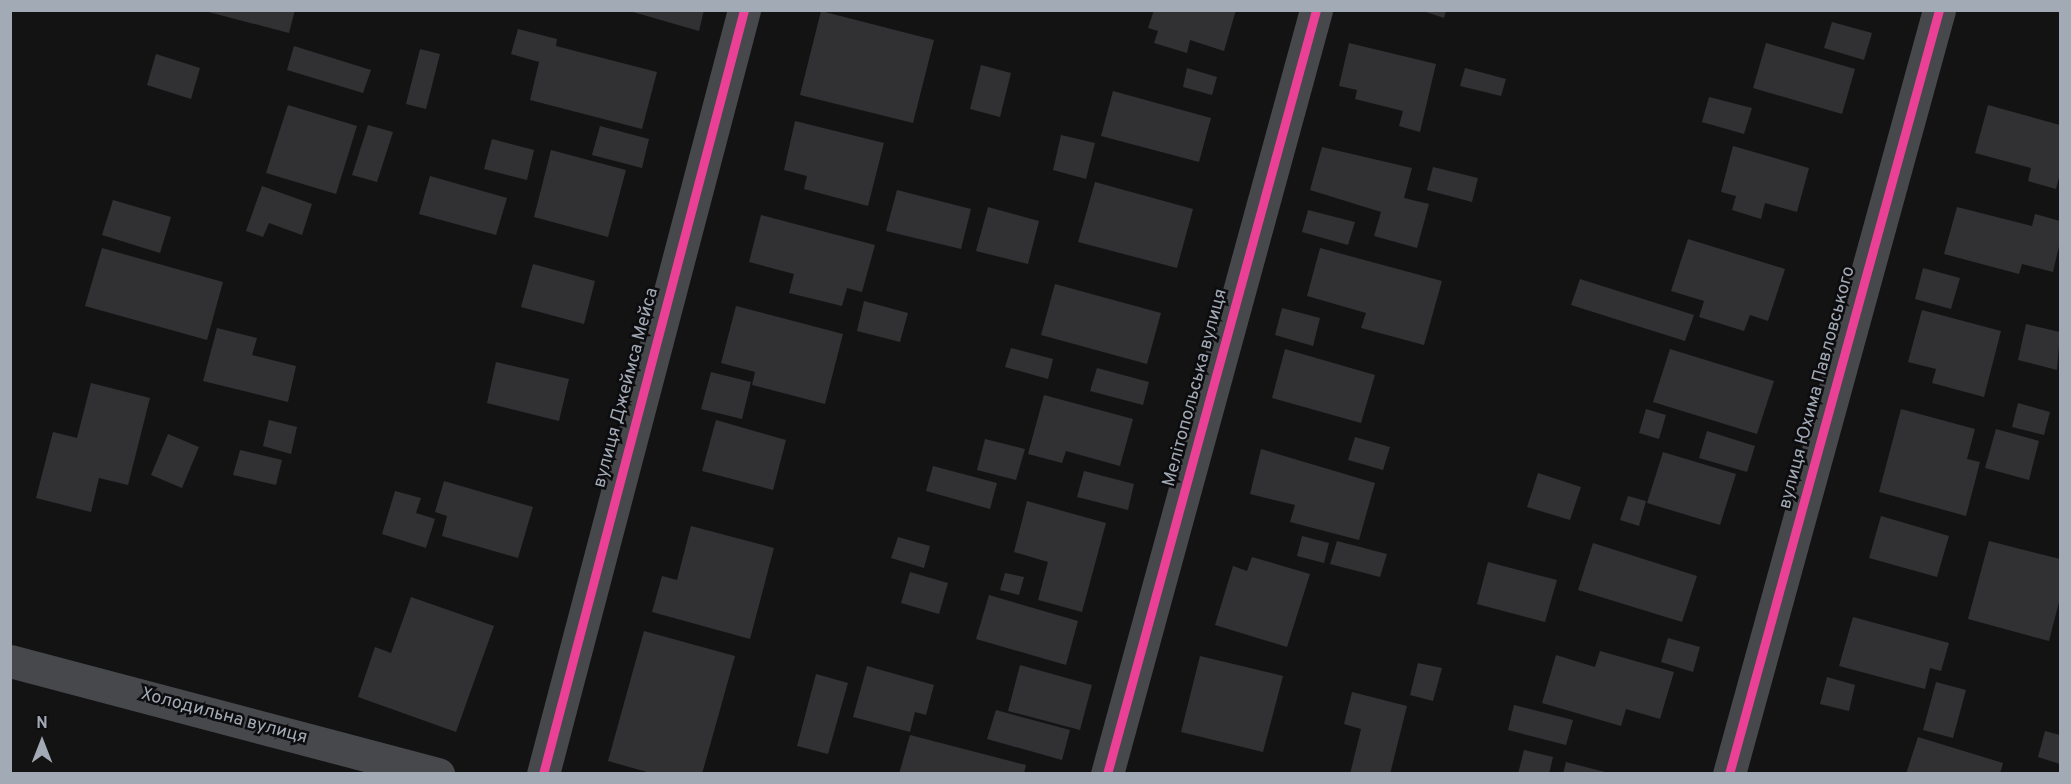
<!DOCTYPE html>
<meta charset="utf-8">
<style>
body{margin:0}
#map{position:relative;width:2071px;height:784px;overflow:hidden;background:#131313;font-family:Overpass,sans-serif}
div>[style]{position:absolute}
.building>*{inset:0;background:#313133}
.street>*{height:33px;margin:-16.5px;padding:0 16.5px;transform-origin:16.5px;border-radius:16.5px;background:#47484c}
.cycleway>*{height:9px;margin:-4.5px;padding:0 4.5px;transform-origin:4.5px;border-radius:4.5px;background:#ea4096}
span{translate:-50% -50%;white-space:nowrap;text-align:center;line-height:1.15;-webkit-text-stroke:5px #0d0d0f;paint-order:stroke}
.street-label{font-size:18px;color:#a2aab6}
.frame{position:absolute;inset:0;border:12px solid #a2aab6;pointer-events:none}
.north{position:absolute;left:12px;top:712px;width:60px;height:60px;-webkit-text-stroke:4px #0d0d0f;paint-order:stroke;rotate:0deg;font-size:16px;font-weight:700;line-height:24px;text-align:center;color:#a2aab6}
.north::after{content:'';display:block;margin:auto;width:21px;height:27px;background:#a2aab6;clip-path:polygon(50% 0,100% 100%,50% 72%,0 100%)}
</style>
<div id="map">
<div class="building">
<div style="clip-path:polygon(201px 10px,295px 10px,289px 33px)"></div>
<div style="clip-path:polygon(626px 10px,704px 10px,699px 31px)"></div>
<div style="clip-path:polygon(1154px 10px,1236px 10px,1224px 51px,1190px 40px,1187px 53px,1154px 43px,1158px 31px,1148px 28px)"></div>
<div style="clip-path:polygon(1420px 10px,1446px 10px,1444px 18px)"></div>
<div style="clip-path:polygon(821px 11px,934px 40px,913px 123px,800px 95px)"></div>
<div style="clip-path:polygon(1832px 22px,1872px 33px,1864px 60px,1824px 48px)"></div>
<div style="clip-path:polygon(518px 29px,557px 39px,556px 46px,657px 72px,642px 129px,530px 100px,539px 62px,511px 54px)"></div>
<div style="clip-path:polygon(1349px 43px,1436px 64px,1420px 132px,1399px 126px,1403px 111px,1355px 99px,1357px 90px,1339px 86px)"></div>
<div style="clip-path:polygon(1766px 43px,1855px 69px,1842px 114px,1753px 88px)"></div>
<div style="clip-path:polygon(294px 46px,371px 70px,363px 93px,287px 70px)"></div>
<div style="clip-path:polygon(420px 49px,440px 54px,426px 109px,406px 104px)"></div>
<div style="clip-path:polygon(156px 54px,200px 68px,191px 99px,147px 85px)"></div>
<div style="clip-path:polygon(981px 65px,1011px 73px,1000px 117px,970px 109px)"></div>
<div style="clip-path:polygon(1187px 68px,1217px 77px,1212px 95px,1183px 87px)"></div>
<div style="clip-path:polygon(1465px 68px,1506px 79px,1501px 96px,1460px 86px)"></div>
<div style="clip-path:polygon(1113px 91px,1211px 118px,1199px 162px,1101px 136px)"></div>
<div style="clip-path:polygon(1709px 97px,1752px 108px,1744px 134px,1702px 122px)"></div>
<div style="clip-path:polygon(288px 105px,357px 126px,336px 194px,266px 173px)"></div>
<div style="clip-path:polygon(1988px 105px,2060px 125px,2060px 174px,2056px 189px,2028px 181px,2031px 168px,1975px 153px)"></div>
<div style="clip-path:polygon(795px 121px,884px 143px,868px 206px,804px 189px,807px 176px,784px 170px)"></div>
<div style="clip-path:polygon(368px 125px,393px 132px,377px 182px,352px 175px)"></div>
<div style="clip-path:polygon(600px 126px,649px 139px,642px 168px,592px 155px)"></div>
<div style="clip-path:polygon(1061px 135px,1095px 143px,1086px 179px,1053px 170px)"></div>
<div style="clip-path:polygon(492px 139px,534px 150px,527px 180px,484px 169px)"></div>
<div style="clip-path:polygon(1733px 146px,1809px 168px,1797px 212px,1765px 203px,1761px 219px,1732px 210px,1736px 196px,1721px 192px)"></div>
<div style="clip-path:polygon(1322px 147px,1412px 168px,1404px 198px,1429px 204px,1417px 248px,1374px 236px,1381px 212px,1310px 190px)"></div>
<div style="clip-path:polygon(551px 150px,626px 170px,608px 237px,534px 217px)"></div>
<div style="clip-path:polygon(1433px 167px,1478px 178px,1472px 202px,1427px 190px)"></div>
<div style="clip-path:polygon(430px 176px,507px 198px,496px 235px,419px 214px)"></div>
<div style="clip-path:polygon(1095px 182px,1193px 209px,1177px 268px,1078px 242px)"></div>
<div style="clip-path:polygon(262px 186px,312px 204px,302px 235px,269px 223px,263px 237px,246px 231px)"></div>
<div style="clip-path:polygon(897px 190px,971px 209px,961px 249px,886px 231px)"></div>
<div style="clip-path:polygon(113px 200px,171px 217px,160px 253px,102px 235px)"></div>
<div style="clip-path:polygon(988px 207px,1039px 221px,1028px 264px,976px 251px)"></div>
<div style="clip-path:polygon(1957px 207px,2032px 226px,2035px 214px,2060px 221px,2060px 242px,2053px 272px,2022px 264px,2019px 274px,1944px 254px)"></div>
<div style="clip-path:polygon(1308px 210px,1355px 222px,1348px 245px,1302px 232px)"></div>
<div style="clip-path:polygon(761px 215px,875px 245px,862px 292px,847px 288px,842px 306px,789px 293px,794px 274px,749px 262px)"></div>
<div style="clip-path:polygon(1688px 239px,1785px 269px,1768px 321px,1750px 315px,1744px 331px,1699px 317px,1704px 301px,1671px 291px)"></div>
<div style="clip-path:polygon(102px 248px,223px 282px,207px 340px,85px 306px)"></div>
<div style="clip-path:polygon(1320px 248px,1442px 281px,1424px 345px,1361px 328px,1366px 313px,1307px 296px)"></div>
<div style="clip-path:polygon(533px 264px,595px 281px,584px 324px,521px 307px)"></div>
<div style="clip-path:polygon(1923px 268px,1960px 278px,1951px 309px,1915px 299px)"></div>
<div style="clip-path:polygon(1580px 279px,1694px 315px,1685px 341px,1571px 305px)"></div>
<div style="clip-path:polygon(1055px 284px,1161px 313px,1147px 364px,1041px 335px)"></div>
<div style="clip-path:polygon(864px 301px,908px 313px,900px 342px,857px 331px)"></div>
<div style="clip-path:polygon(736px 306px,843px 334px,825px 404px,752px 385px,755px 372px,721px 363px)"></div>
<div style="clip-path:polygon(1282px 308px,1320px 318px,1313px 346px,1275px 335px)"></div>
<div style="clip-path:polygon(1922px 310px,2001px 331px,1984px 397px,1932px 383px,1936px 369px,1908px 362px)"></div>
<div style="clip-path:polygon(2026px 324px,2060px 332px,2057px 370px,2018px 360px)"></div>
<div style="clip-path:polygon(217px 328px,257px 338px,252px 355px,296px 366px,288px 402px,203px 381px)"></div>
<div style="clip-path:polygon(1011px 348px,1053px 359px,1048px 379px,1005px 367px)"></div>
<div style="clip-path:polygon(1285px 349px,1375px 375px,1361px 423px,1272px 398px)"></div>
<div style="clip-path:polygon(1670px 349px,1774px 381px,1757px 434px,1653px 402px)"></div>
<div style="clip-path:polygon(496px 362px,569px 379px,559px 421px,487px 403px)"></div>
<div style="clip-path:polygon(1097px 368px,1149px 382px,1143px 405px,1090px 391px)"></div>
<div style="clip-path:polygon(711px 372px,751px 382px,742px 419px,701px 409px)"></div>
<div style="clip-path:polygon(91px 383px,150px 398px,128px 485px,99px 478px,91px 512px,36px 498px,53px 432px,77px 438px)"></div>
<div style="clip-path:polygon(1044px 395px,1133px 419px,1120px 466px,1066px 451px,1062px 463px,1028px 454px)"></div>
<div style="clip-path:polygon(2018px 403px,2050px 412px,2044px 435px,2012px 427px)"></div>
<div style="clip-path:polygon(1646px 409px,1666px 415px,1659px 439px,1639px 433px)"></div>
<div style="clip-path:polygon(1901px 409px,1975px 429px,1967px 459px,1980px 462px,1966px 516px,1879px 492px)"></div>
<div style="clip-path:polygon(269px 420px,297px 427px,291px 454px,263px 446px)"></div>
<div style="clip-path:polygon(716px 420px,786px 440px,773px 490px,702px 471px)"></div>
<div style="clip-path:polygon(1996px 429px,2039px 441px,2029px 480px,1985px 468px)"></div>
<div style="clip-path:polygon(1707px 431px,1755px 446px,1747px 472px,1699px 458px)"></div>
<div style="clip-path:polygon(168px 434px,199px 447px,182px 488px,151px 475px)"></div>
<div style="clip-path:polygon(1355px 437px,1390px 447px,1383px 470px,1348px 460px)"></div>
<div style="clip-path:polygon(985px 439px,1025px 449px,1016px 480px,977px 470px)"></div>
<div style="clip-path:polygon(1261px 449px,1375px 483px,1359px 540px,1290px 522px,1295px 505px,1250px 494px)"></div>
<div style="clip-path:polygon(240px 450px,282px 460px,276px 485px,233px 475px)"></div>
<div style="clip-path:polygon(1663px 452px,1736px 474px,1720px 525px,1647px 503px)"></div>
<div style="clip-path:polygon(933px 466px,997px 483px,990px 509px,926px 491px)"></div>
<div style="clip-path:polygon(1084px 471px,1134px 484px,1128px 510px,1077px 497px)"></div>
<div style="clip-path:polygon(1538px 473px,1581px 487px,1570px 520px,1527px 507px)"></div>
<div style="clip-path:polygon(444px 481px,533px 507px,518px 558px,442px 536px,447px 516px,435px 512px)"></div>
<div style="clip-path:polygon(395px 491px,421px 498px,416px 513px,435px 519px,426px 548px,382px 534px)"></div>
<div style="clip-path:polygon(1628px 496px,1646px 501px,1639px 526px,1620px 520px)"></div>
<div style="clip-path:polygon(1027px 501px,1106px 523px,1082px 612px,1038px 600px,1048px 562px,1014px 552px)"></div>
<div style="clip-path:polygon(1881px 516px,1949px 536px,1937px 577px,1869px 558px)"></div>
<div style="clip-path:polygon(691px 526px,774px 548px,750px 639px,652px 612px,662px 576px,677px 580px)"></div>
<div style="clip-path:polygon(1302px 536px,1329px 543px,1324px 563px,1297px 556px)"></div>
<div style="clip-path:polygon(898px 537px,930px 546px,924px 568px,891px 558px)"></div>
<div style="clip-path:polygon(1337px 541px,1387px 554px,1380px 577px,1330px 564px)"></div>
<div style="clip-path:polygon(1989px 541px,2060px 559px,2060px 598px,2049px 641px,1968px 619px)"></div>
<div style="clip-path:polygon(1593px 543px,1697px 576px,1682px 622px,1578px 590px)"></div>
<div style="clip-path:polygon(1252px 557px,1310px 574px,1287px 647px,1215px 625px,1233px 566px,1247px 571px)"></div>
<div style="clip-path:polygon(1488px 562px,1557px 580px,1545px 622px,1477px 604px)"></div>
<div style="clip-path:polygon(910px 572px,948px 583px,939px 614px,901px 603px)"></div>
<div style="clip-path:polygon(1005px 573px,1024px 577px,1019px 595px,1000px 590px)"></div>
<div style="clip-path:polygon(989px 595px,1078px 621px,1066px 665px,976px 639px)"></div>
<div style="clip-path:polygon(411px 597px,494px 626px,456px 732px,358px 697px,375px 647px,391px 653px)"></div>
<div style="clip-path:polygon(1853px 617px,1949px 643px,1941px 671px,1930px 668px,1925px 689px,1839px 666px)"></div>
<div style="clip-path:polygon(644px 631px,735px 656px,702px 774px,654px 774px,608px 761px)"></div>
<div style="clip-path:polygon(1668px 638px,1700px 647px,1693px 672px,1661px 662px)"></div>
<div style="clip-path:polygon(1600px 651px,1674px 672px,1660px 719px,1626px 709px,1621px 726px,1542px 703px,1556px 655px,1595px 667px)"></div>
<div style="clip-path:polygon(1200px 656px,1283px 676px,1263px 752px,1181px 732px)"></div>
<div style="clip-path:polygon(1418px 663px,1442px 668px,1433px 701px,1410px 695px)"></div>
<div style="clip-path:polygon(1020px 665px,1092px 685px,1080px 730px,1008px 711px)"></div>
<div style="clip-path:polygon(867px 666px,934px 685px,926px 715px,915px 712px,910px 732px,853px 717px)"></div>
<div style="clip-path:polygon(816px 674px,848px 683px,828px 754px,797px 746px)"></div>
<div style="clip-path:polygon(1827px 677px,1855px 685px,1849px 711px,1820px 704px)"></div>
<div style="clip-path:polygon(1936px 682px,1966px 690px,1953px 738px,1923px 730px)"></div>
<div style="clip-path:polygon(1352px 692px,1407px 706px,1390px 774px,1350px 774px,1361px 729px,1344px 724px)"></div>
<div style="clip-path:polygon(1514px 705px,1573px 720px,1566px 745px,1508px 730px)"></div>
<div style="clip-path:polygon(996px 710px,1070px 730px,1062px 760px,987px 739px)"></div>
<div style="clip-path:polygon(2045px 731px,2060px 735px,2060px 764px,2038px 757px)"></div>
<div style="clip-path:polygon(910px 735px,1026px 765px,1024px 774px,899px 774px)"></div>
<div style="clip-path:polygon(1918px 737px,2003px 763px,2000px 774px,1906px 774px)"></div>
<div style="clip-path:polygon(1524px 750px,1553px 757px,1549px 774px,1518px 774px)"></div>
<div style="clip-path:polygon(1566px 762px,1609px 773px,1609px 774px,1563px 774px)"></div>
</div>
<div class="street">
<div style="left:10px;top:661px;width:443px;rotate:14.8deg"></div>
<div style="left:543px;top:774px;width:790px;rotate:-75.26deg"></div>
<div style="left:1107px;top:774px;width:792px;rotate:-74.7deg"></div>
<div style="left:1729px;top:774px;width:792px;rotate:-74.63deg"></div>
</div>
<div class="cycleway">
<div style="left:543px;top:774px;width:790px;rotate:-75.26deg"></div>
<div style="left:1107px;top:774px;width:792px;rotate:-74.7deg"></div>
<div style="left:1729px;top:774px;width:792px;rotate:-74.63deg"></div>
</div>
<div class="street-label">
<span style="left:627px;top:388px;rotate:-75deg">вулиця Джеймса Мейса</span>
<span style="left:1196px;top:388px;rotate:-75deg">Мелітопольська вулиця</span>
<span style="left:1818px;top:388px;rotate:-75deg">вулиця Юхима Павловського</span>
<span style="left:224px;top:717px;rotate:15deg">Холодильна вулиця</span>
</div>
<div class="frame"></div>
<div class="north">N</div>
</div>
